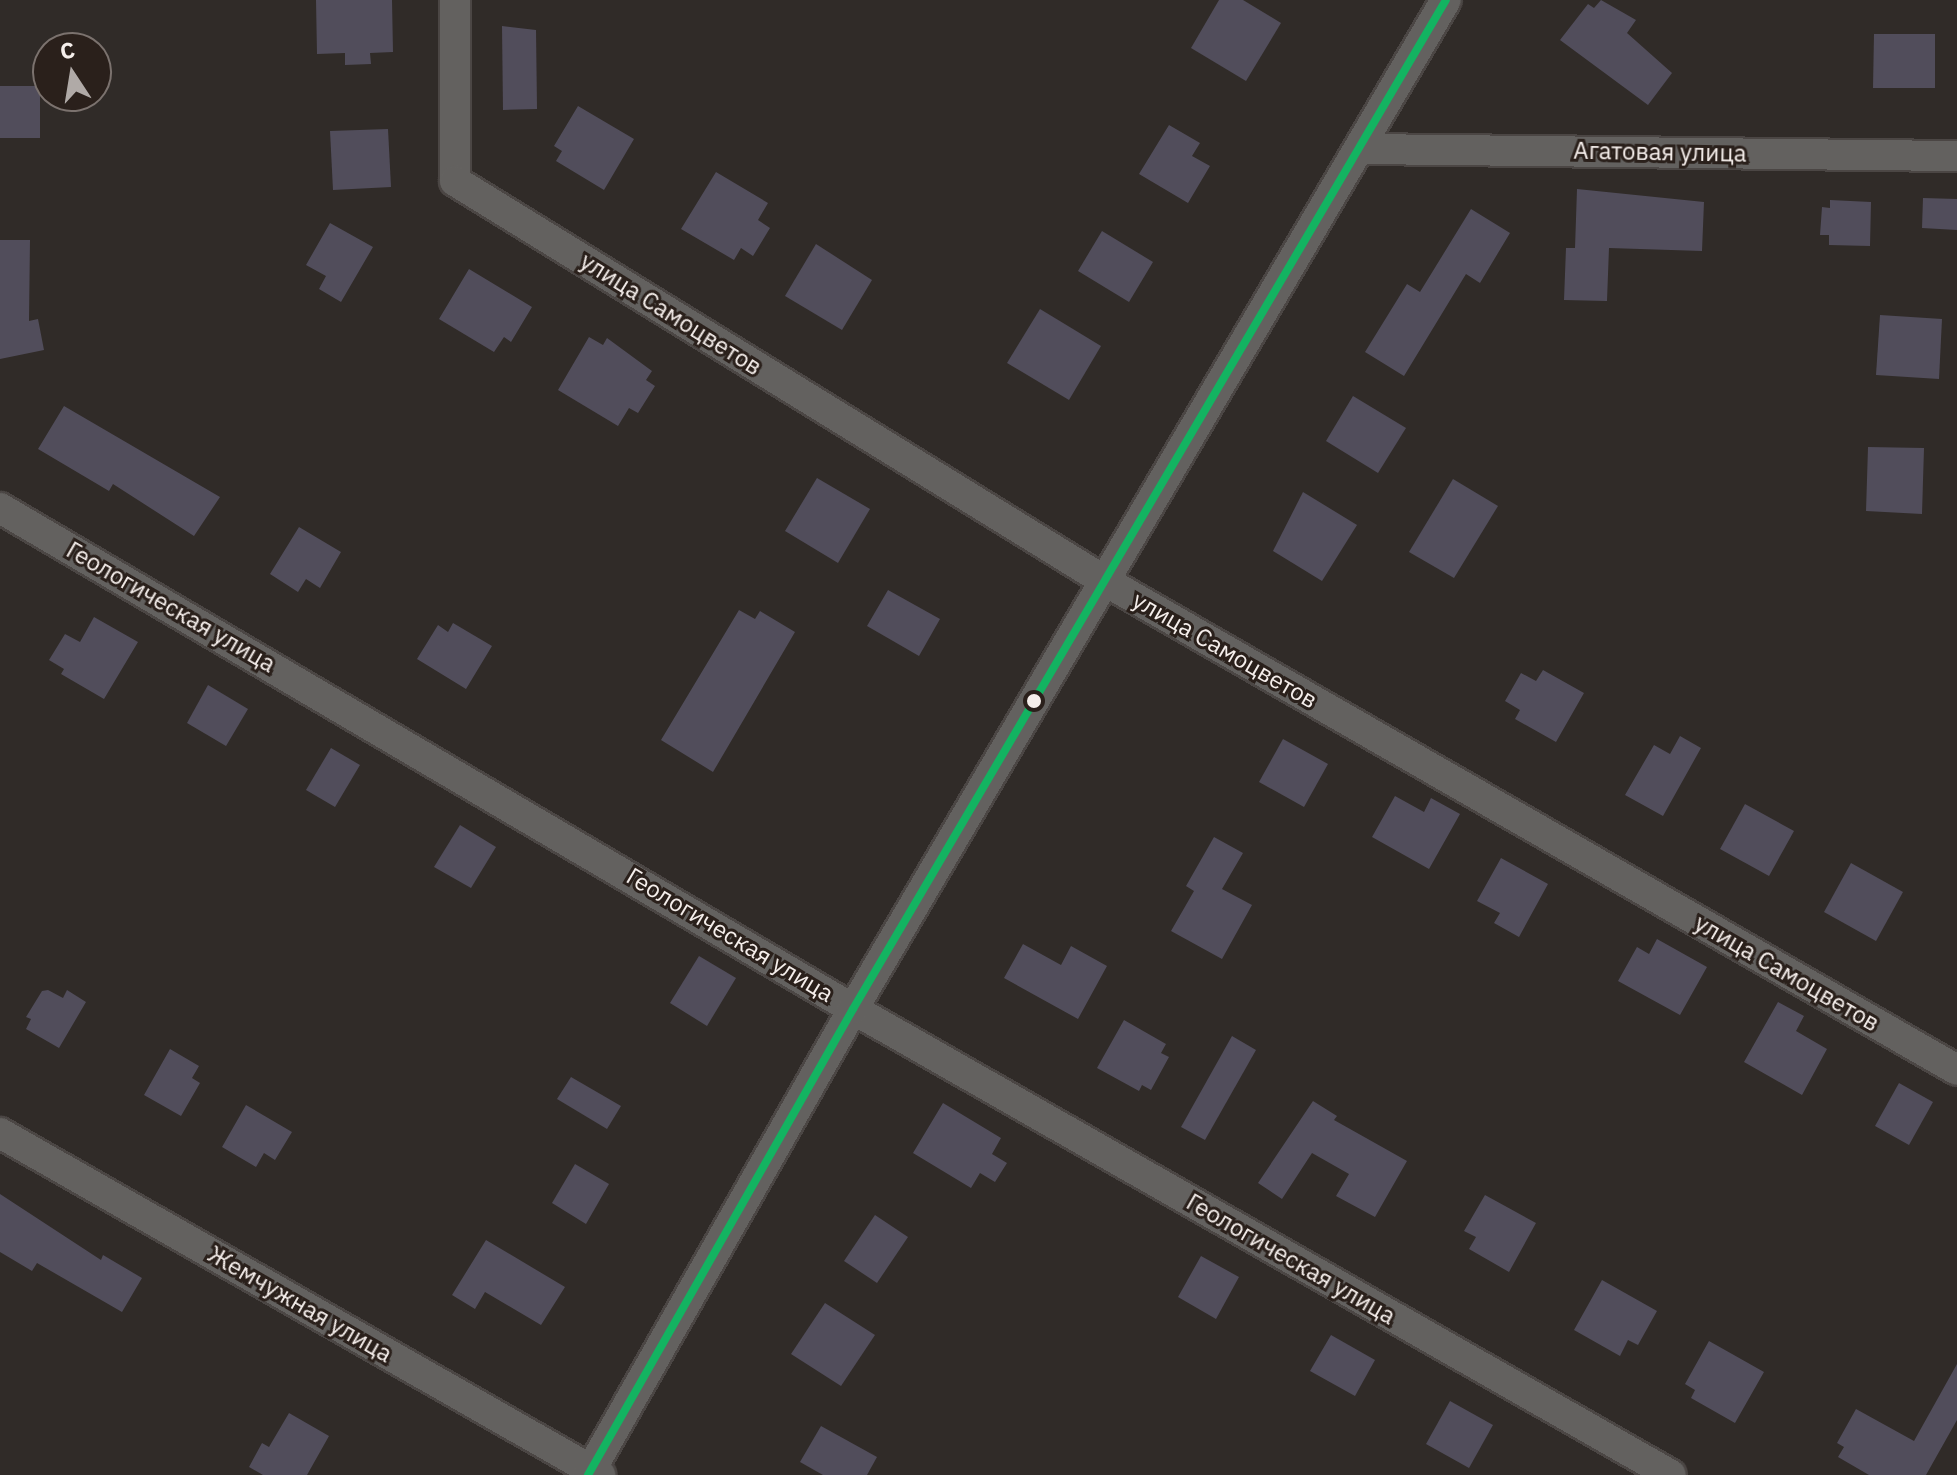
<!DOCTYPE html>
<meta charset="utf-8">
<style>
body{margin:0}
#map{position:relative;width:1957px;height:1475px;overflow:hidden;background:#302b28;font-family:"IBM Plex Sans",sans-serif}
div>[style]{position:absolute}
.building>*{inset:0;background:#514d5b}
.roads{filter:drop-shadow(2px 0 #4b4644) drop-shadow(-2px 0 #4b4644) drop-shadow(0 2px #4b4644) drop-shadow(0 -2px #4b4644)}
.minor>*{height:30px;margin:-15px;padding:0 15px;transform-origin:15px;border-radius:15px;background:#63615f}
.bus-1>*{height:8px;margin:-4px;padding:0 4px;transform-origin:4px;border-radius:4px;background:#13b361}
.dots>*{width:22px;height:22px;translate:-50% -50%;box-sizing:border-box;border:4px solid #2a201b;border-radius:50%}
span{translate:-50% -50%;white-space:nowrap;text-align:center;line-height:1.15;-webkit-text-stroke:6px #2a201b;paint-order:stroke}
.street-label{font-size:24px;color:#f5eeeb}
.north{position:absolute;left:32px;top:32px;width:80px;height:80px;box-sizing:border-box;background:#2a201b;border:2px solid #7b726e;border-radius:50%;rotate:348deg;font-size:22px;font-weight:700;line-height:32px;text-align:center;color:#f5eeeb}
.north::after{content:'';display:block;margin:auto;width:28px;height:36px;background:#b0aaa7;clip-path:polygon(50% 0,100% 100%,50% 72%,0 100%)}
</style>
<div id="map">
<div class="building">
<div style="clip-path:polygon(316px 0,392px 0,393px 52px,370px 53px,371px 64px,345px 65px,345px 53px,317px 54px)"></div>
<div style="clip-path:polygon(1219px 0,1243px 0,1281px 23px,1246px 81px,1191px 48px)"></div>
<div style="clip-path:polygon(1601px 0,1636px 20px,1627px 33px,1672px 73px,1648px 105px,1560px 40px,1588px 4px,1594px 8px)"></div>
<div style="clip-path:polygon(502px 26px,536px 30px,537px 109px,503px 110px)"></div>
<div style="clip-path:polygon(1874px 34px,1935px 34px,1935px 88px,1873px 88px)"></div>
<div style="clip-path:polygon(0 86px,40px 86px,40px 138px,0 138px)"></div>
<div style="clip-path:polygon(578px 106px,634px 139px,604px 190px,556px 161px,562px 151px,554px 146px)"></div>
<div style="clip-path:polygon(1169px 125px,1200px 143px,1192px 156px,1210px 166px,1188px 203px,1139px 174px)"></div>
<div style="clip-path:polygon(388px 129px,391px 187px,333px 190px,330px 131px)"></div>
<div style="clip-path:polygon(716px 172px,768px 203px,758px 220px,770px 228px,753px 256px,741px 248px,734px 260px,681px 229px)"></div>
<div style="clip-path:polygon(1577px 189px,1704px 202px,1702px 251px,1609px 248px,1607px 301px,1564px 300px,1566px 248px,1575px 248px)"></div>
<div style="clip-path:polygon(1923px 198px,1957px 199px,1957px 230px,1922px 228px)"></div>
<div style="clip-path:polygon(1830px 200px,1871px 202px,1870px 246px,1829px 245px,1829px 235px,1820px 235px,1822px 207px,1830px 208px)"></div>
<div style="clip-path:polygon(1471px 209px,1510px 233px,1480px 283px,1466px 274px,1404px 376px,1365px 352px,1407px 284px,1420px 292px)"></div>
<div style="clip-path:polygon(330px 223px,373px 247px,341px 302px,319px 289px,326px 276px,306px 265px)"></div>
<div style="clip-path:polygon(1102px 231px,1153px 262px,1129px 302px,1078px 271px)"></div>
<div style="clip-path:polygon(0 240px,30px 240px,29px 321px,38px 319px,44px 350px,0 359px)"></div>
<div style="clip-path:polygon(816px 244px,872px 280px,842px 330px,785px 296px)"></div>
<div style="clip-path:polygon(469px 269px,532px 307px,511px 342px,504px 337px,494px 352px,439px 319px)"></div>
<div style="clip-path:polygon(1040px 309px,1101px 346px,1069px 400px,1007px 363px)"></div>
<div style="clip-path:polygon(1880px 315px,1942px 319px,1939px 379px,1876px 375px)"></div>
<div style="clip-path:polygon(589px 337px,603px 345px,607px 338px,652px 371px,646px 380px,655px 386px,638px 413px,629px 408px,618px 426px,558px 390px)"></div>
<div style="clip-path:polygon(1353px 396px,1406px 428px,1378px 473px,1326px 441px)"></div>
<div style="clip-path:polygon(64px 406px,220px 497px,194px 536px,113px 484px,109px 491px,38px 449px)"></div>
<div style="clip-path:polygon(1868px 447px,1924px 448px,1922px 514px,1866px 511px)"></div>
<div style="clip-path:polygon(817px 478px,870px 509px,838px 563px,785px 531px)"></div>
<div style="clip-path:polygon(1453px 479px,1498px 506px,1454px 578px,1409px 552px)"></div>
<div style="clip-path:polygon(1303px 492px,1357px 525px,1322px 581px,1273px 551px)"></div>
<div style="clip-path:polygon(299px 527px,341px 552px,320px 588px,306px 579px,298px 592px,270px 574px)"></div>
<div style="clip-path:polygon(888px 590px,940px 619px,919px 656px,867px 626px)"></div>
<div style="clip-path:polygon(739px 610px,755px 619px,760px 611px,795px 632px,713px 772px,661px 740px)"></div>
<div style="clip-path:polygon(94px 617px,138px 642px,104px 699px,61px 674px,64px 669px,49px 660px,65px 634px,80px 642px)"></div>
<div style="clip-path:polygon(453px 623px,492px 646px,466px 689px,417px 659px,438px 625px,448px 632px)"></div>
<div style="clip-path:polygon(1543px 670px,1584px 693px,1556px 742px,1515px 719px,1520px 710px,1505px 701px,1521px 673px,1536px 681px)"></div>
<div style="clip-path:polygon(208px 685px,248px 709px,226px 746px,187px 723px)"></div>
<div style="clip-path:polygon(1680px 736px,1701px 748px,1663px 816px,1625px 795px,1654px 745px,1670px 754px)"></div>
<div style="clip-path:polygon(1283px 739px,1328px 764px,1304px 807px,1259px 782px)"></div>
<div style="clip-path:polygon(331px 748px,360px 765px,335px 807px,306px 790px)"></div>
<div style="clip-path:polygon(1395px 796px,1424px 812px,1431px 798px,1460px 814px,1429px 869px,1372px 837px)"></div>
<div style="clip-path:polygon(1745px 804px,1794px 831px,1769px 876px,1720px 849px)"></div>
<div style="clip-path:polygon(460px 825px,496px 847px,471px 888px,434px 867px)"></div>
<div style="clip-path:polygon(1214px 837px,1243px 853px,1222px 889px,1252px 905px,1222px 959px,1171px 931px,1194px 891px,1186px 886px)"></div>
<div style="clip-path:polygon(1501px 858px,1548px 884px,1519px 937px,1494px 923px,1500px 913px,1477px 901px)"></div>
<div style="clip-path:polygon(1851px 863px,1903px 892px,1876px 941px,1824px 912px)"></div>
<div style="clip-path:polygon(1657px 939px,1707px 967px,1680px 1015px,1618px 981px,1637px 947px,1649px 954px)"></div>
<div style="clip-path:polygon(1023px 944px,1061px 965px,1071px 946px,1107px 966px,1078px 1019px,1004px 978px)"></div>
<div style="clip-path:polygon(699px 956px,736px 978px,707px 1026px,670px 1003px)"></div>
<div style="clip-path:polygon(48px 990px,63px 998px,67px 990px,86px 1002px,59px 1048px,26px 1029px,31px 1019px,26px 1017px,42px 991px)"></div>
<div style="clip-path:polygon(1778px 1002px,1804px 1016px,1796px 1031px,1827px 1049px,1802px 1095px,1744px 1062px)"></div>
<div style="clip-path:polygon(1124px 1020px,1166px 1044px,1161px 1053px,1169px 1057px,1151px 1090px,1142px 1085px,1139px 1091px,1097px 1068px)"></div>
<div style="clip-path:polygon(1232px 1036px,1256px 1050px,1205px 1140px,1181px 1127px)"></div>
<div style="clip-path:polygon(170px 1049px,199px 1066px,192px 1078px,200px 1083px,181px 1116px,144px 1095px)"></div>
<div style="clip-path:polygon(571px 1077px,621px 1106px,607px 1129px,557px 1099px)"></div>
<div style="clip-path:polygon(1899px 1083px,1933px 1102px,1909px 1145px,1875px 1126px)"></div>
<div style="clip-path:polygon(1313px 1101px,1337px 1116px,1334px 1120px,1407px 1161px,1375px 1217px,1336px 1196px,1349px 1174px,1312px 1153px,1282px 1199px,1258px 1183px)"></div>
<div style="clip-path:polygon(943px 1103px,1001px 1138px,992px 1154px,1007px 1163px,995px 1182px,980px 1173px,971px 1188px,913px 1153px)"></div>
<div style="clip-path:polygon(246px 1105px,292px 1132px,275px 1160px,264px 1153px,256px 1167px,222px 1147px)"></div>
<div style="clip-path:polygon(575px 1164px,609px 1184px,586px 1224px,552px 1203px)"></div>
<div style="clip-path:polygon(0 1194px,101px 1260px,103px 1255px,142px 1278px,122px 1312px,37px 1263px,32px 1271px,0 1252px)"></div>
<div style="clip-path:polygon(1485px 1195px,1536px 1223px,1509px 1272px,1469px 1249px,1476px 1237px,1464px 1231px)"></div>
<div style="clip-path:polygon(875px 1215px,908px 1237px,877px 1283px,844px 1261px)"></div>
<div style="clip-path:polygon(486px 1240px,565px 1287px,541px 1325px,485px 1292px,475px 1309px,452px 1295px)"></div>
<div style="clip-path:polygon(1201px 1256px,1239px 1277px,1216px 1319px,1178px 1297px)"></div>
<div style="clip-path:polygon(1602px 1280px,1657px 1311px,1638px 1345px,1628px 1340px,1620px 1356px,1574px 1330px)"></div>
<div style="clip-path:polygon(825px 1303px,875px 1335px,841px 1386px,791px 1354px)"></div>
<div style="clip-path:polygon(1331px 1335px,1375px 1360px,1355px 1396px,1310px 1371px)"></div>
<div style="clip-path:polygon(1709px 1341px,1764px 1372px,1735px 1423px,1691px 1398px,1695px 1390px,1685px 1384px)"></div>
<div style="clip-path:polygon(1957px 1364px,1957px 1420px,1926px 1475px,1869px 1475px,1838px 1457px,1844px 1447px,1837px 1443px,1856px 1409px,1914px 1441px)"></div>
<div style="clip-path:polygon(1450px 1401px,1493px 1425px,1469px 1468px,1426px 1444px)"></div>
<div style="clip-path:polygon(289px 1413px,329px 1436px,307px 1475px,263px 1475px,249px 1467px,262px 1443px,269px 1447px)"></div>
<div style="clip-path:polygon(821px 1426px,877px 1457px,867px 1475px,823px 1475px,800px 1462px)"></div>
</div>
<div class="roads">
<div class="minor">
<div style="left:455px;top:0;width:181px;rotate:90deg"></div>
<div style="left:455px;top:181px;width:763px;rotate:31.61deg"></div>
<div style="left:1105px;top:581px;width:982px;rotate:29.85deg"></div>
<div style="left:1363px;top:149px;width:594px;rotate:0.68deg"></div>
<div style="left:0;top:508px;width:989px;rotate:30.43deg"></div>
<div style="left:853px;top:1009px;width:941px;rotate:29.67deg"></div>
<div style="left:0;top:1133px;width:691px;rotate:29.68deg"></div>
<div style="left:588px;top:1475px;width:536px;rotate:-60.37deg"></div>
<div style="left:853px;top:1009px;width:1170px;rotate:-59.56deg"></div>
</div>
</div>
<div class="bus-1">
<div style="left:588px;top:1475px;width:536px;rotate:-60.37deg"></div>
<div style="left:853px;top:1009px;width:1170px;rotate:-59.56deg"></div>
</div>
<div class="dots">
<div style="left:1034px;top:701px;background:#f5eeeb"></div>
</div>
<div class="street-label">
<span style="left:1660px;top:152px;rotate:1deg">Агатовая улица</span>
<span style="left:671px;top:314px;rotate:32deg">улица Самоцветов</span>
<span style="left:171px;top:607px;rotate:30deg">Геологическая улица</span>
<span style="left:1225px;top:650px;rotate:30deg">улица Самоцветов</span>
<span style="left:730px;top:935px;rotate:31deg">Геологическая улица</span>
<span style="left:1787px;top:973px;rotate:30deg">улица Самоцветов</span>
<span style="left:1291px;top:1259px;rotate:30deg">Геологическая улица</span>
<span style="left:300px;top:1304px;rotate:30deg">Жемчужная улица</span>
</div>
<div class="north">С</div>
</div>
